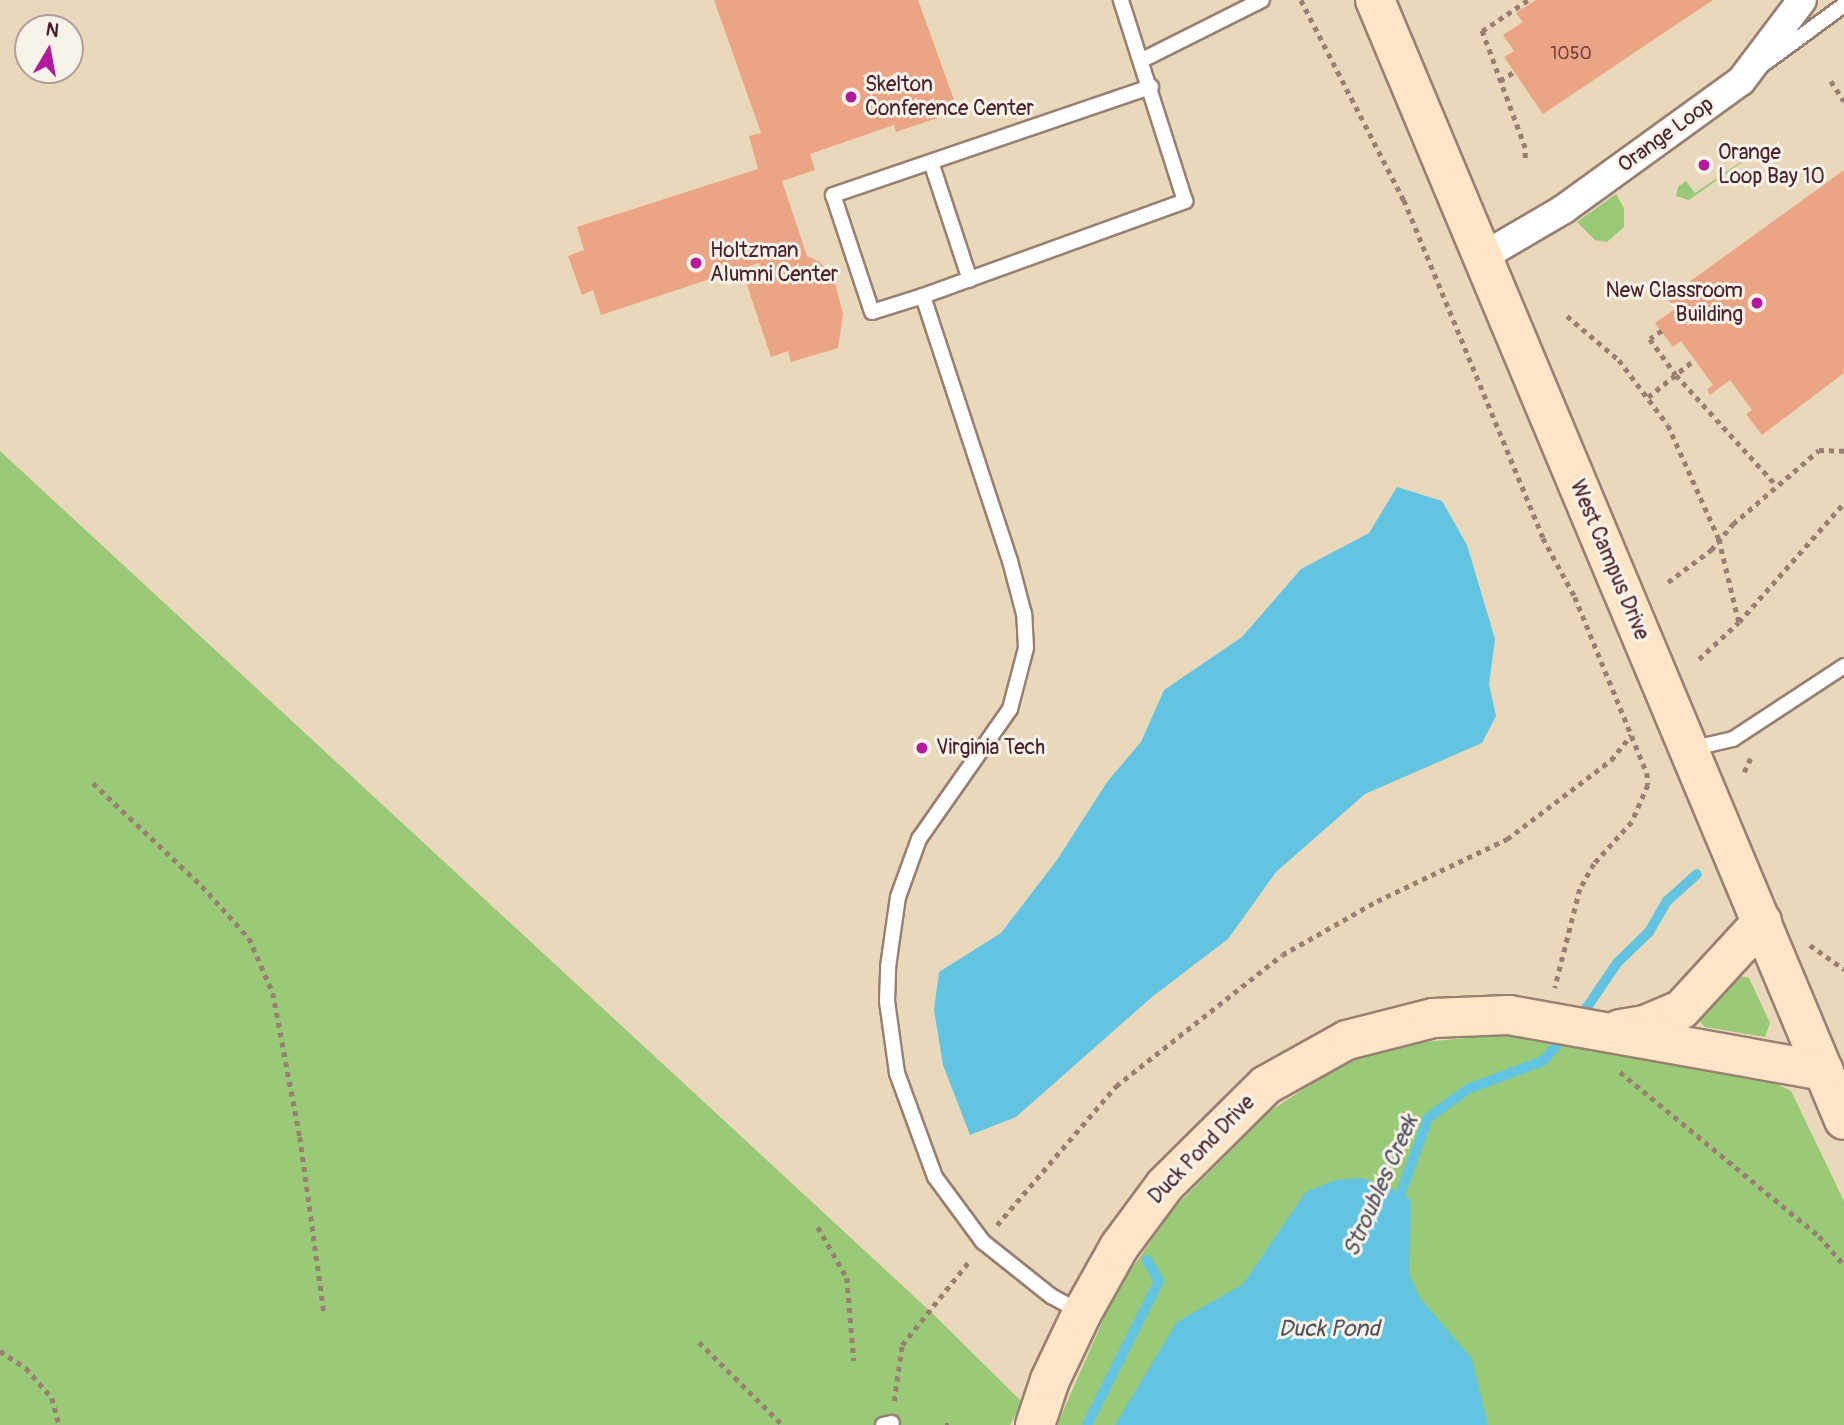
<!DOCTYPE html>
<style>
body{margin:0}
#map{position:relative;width:1844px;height:1425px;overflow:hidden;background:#e5dfba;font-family:Pangolin,sans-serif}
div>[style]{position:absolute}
.built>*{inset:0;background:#ead8ba}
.green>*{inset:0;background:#9ac977}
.water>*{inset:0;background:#63c4e2}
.stream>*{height:10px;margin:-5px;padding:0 5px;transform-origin:5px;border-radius:5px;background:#63c4e2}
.building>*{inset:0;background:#eba584}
.path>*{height:4.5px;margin-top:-2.25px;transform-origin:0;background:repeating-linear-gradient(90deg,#987f72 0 5px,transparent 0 10px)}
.roads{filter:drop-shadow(2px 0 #987f72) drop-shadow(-2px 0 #987f72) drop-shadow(0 2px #987f72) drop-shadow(0 -2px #987f72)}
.lane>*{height:14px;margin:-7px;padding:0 7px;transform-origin:7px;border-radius:7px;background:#fff}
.street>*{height:28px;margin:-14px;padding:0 14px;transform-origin:14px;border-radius:14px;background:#fff}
.secondary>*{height:38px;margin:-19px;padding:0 19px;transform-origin:19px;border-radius:19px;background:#fee5c5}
.dots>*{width:19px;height:19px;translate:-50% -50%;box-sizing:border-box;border:4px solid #f7f3e8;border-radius:50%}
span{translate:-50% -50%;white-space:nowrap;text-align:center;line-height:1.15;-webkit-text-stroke:6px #f7f3e8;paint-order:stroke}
.number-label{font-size:18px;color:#724041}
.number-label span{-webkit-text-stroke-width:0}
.poi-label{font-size:21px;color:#4a1f2b}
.left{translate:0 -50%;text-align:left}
.right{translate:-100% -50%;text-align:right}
.street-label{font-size:21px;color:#4a1f2b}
.water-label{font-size:23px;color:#525162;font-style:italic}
.north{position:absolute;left:14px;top:14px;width:70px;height:70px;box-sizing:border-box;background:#f7f3e8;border:2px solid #b29e9c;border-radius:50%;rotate:10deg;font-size:19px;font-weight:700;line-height:28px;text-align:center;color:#4a1f2b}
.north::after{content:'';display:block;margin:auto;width:24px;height:32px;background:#b5179e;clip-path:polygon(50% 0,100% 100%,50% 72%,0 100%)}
</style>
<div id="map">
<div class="built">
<div style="clip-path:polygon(evenodd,0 0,1844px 0,1844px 1425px,0 1425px,0 0,28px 28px,70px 28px,70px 70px,28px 70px,28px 28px)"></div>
</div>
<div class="green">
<div style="clip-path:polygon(1776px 138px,1689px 200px,1676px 196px,1678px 187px,1686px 181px,1695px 193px)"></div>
<div style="clip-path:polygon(1616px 194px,1624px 208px,1624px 227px,1607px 242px,1595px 240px,1577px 222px)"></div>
<div style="clip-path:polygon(0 451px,931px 1312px,1022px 1402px,1010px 1425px,0 1425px)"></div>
<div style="clip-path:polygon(1740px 976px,1749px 978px,1770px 1023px,1765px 1037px,1705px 1027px,1698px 1020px)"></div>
<div style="clip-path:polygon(1485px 1036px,1539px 1037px,1733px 1076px,1763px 1077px,1791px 1091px,1844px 1201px,1844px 1425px,1057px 1425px,1115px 1293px,1173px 1209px,1270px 1111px,1334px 1069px,1362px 1056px,1415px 1043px)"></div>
</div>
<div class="water">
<div style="clip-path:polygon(1397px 487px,1442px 501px,1467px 545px,1495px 639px,1489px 684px,1496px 716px,1482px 743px,1365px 794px,1276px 872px,1228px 939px,1152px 997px,1016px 1117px,970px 1135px,943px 1065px,934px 1010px,939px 972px,1001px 933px,1057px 860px,1107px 782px,1141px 742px,1164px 690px,1242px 637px,1301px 569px,1369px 533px)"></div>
<div style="clip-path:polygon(1360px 1178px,1388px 1186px,1411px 1200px,1409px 1274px,1420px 1298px,1472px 1359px,1488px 1425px,1115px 1425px,1177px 1322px,1243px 1284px,1306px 1192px,1336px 1180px)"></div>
</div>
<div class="stream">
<div style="left:1579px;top:1019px;width:68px;rotate:-55.8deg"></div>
<div style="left:1617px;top:963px;width:45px;rotate:-44.1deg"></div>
<div style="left:1649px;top:932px;width:36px;rotate:-60deg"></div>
<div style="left:1667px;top:901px;width:40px;rotate:-42deg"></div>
<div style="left:1397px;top:1204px;width:91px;rotate:-70.2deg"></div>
<div style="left:1428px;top:1118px;width:49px;rotate:-35.9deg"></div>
<div style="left:1468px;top:1089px;width:80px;rotate:-20.5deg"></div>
<div style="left:1543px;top:1061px;width:33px;rotate:-49deg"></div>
<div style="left:1087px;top:1425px;width:161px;rotate:-63.4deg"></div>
<div style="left:1159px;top:1281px;width:24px;rotate:-120deg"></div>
</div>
<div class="building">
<div style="clip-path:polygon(714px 0,918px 0,958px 111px,896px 132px,894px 125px,810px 154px,815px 170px,782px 181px,807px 256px,820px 262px,835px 283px,843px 314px,838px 348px,791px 362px,788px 351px,771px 357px,746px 282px,763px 277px,759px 263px,601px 315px,593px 290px,582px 295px,568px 256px,584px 250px,577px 227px,758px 169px,749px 136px,761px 133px)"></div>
<div style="clip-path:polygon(1536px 0,1713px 0,1543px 114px,1504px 57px,1514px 51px,1503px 35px,1523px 22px,1516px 13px)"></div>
<div style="clip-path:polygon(1844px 170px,1844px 373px,1762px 435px,1746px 414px,1752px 410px,1730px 380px,1710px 395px,1707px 390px,1713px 385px,1681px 341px,1673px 347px,1655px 323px,1675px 309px,1667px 298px)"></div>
</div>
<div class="path">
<div style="left:1301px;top:0;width:225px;rotate:62.8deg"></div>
<div style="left:1404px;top:200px;width:365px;rotate:67.6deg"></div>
<div style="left:1543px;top:538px;width:67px;rotate:61.5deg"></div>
<div style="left:1575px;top:597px;width:190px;rotate:67.8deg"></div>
<div style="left:1647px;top:773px;width:12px;rotate:85deg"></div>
<div style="left:1648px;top:785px;width:40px;rotate:113.4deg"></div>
<div style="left:1632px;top:822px;width:57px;rotate:132.1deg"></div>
<div style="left:1594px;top:864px;width:29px;rotate:119deg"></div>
<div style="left:1580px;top:889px;width:102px;rotate:104.2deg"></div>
<div style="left:1500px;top:81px;width:17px;rotate:-33deg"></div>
<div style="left:1831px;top:81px;width:24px;rotate:57deg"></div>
<div style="left:1525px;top:158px;width:10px;rotate:-90deg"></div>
<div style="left:1525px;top:148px;width:125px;rotate:-110.2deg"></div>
<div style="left:1482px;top:31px;width:55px;rotate:-34deg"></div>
<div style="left:1567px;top:316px;width:68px;rotate:40.2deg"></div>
<div style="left:1619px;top:360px;width:81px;rotate:53deg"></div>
<div style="left:1668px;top:425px;width:125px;rotate:65.9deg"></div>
<div style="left:1719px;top:539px;width:85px;rotate:76.5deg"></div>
<div style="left:1662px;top:331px;width:14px;rotate:146deg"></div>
<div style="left:1650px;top:339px;width:44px;rotate:54.2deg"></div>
<div style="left:1676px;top:375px;width:150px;rotate:47.7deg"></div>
<div style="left:1648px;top:397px;width:59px;rotate:-38.8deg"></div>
<div style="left:1668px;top:582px;width:54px;rotate:-36.7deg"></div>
<div style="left:1711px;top:550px;width:34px;rotate:-50deg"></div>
<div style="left:1733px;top:524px;width:113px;rotate:-40.7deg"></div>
<div style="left:1819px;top:450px;width:25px;rotate:2deg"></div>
<div style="left:1699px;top:659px;width:54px;rotate:-42.8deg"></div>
<div style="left:1739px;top:622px;width:159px;rotate:-48.6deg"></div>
<div style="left:1744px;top:772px;width:17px;rotate:-65deg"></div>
<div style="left:93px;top:783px;width:150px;rotate:43.4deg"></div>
<div style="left:202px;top:886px;width:70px;rotate:47.9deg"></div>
<div style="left:249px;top:938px;width:60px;rotate:66.4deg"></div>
<div style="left:273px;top:993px;width:147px;rotate:79.4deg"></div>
<div style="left:300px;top:1137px;width:177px;rotate:82.2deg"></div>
<div style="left:1810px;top:945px;width:42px;rotate:35.2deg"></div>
<div style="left:1620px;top:1072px;width:258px;rotate:39.5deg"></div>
<div style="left:1819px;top:1236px;width:38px;rotate:49deg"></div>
<div style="left:997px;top:1225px;width:183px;rotate:-49.4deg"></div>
<div style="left:1116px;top:1086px;width:211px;rotate:-38.3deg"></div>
<div style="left:1282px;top:955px;width:109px;rotate:-29.6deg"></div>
<div style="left:1377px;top:901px;width:144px;rotate:-25.5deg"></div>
<div style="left:1507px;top:839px;width:131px;rotate:-37.2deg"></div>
<div style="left:1611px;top:760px;width:32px;rotate:-51deg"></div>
<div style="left:818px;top:1227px;width:59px;rotate:60.4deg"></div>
<div style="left:847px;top:1278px;width:83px;rotate:85.2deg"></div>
<div style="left:699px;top:1342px;width:118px;rotate:44.7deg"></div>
<div style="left:0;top:1351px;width:31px;rotate:33deg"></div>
<div style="left:26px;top:1368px;width:40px;rotate:49deg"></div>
<div style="left:52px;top:1398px;width:28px;rotate:75deg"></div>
<div style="left:894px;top:1401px;width:57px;rotate:-81.9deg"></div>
<div style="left:902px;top:1345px;width:109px;rotate:-51.3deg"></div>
<div style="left:945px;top:1425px;width:4px"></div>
</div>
<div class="roads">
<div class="lane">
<div style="left:1142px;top:60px;width:134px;rotate:-26.6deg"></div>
<div style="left:1765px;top:63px;width:98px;rotate:-36.3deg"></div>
<div style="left:931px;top:162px;width:124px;rotate:71.7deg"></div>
<div style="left:923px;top:296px;width:53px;rotate:162.6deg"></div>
<div style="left:872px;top:312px;width:123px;rotate:-108.4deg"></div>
<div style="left:833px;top:195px;width:336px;rotate:-18.8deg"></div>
<div style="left:1690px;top:749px;width:44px;rotate:-13.1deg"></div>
<div style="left:1733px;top:739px;width:133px;rotate:-33.3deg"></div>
<div style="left:1082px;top:1313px;width:35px;rotate:-151deg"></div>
<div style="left:1051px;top:1296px;width:87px;rotate:-141.5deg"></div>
<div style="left:983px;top:1242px;width:81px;rotate:-126.4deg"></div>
<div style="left:935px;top:1177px;width:111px;rotate:-110.1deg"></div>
<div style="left:897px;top:1073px;width:73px;rotate:-97.9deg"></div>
<div style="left:887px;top:1001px;width:34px;rotate:-88deg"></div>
<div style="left:888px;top:967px;width:71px;rotate:-81.9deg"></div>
<div style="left:898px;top:897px;width:62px;rotate:-70.1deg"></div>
<div style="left:919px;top:839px;width:159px;rotate:-55deg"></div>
<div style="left:1010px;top:709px;width:63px;rotate:-75.3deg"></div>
<div style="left:1026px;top:648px;width:34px;rotate:-93deg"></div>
<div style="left:1024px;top:614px;width:55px;rotate:-104.8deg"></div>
<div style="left:1010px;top:561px;width:279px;rotate:-108.2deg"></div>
<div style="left:923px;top:296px;width:279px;rotate:-19.9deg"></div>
<div style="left:1185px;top:201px;width:211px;rotate:-107.7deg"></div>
<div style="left:883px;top:1425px;width:9px;rotate:-13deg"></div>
</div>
<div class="street">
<div style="left:1482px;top:257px;width:95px;rotate:-30.3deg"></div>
<div style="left:1564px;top:209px;width:218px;rotate:-35.9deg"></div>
<div style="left:1741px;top:81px;width:101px;rotate:-53deg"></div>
</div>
<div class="secondary">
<div style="left:1375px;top:0;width:1214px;rotate:67.28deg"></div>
<div style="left:1620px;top:1029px;width:25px;rotate:-9deg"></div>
<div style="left:1645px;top:1025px;width:39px;rotate:-23deg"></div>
<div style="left:1681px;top:1010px;width:120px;rotate:-47.4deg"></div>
<div style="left:1035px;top:1425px;width:47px;rotate:-71.6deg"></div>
<div style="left:1050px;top:1380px;width:74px;rotate:-64.5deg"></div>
<div style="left:1082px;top:1313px;width:76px;rotate:-60.7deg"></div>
<div style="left:1119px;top:1247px;width:77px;rotate:-53.4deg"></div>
<div style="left:1165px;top:1185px;width:142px;rotate:-44.7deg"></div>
<div style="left:1266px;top:1085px;width:93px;rotate:-29.1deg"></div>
<div style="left:1347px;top:1040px;width:89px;rotate:-14.3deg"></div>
<div style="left:1433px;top:1018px;width:76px;rotate:-2.3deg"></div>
<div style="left:1509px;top:1015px;width:320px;rotate:10.1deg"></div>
</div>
</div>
<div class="dots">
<div style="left:851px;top:97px;background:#b5179e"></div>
<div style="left:1704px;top:165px;background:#b5179e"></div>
<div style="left:696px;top:263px;background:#b5179e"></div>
<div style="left:1757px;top:303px;background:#b5179e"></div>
<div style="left:922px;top:748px;background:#b5179e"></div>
</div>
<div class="number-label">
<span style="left:1571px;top:54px">1050</span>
</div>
<div class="poi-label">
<span class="left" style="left:865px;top:97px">Skelton<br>Conference Center</span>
<span class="left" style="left:1718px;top:165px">Orange<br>Loop Bay 10</span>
<span class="left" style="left:710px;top:263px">Holtzman<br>Alumni Center</span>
<span class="right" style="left:1743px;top:303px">New Classroom<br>Building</span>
<span class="left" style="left:936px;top:748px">Virginia Tech</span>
</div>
<div class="street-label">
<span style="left:1666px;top:135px;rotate:-36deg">Orange Loop</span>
<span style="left:1609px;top:560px;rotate:67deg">West Campus Drive</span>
<span style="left:1202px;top:1150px;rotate:-46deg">Duck Pond Drive</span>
</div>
<div class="water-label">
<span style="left:1381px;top:1186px;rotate:-66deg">Stroubles Creek</span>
<span style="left:1329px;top:1329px">Duck Pond</span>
</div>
<div class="north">N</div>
</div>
